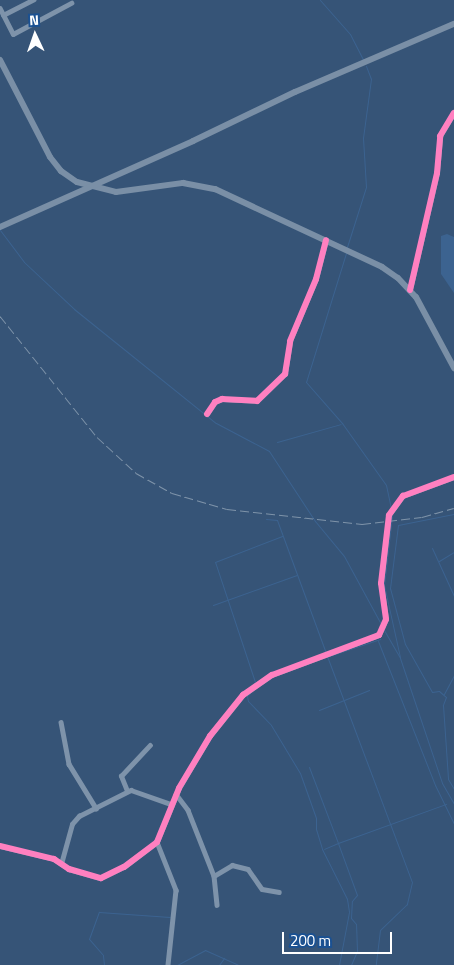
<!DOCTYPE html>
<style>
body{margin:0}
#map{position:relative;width:454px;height:965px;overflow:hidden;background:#365477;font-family:"Titillium Web",sans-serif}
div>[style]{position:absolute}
.water>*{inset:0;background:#3c6390}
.stream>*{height:1px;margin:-0.5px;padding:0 0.5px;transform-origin:0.5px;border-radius:0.5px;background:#3c6390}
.minor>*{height:4.5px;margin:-2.25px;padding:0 2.25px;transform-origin:2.25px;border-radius:2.25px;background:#7e93aa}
.secondary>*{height:6px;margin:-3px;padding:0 3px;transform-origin:3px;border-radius:3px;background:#7a8fa6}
.rail>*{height:1px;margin-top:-0.5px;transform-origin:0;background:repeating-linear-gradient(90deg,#7e93a9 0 9px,transparent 0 13px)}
.cycleway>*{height:6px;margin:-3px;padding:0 3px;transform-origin:3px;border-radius:3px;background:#ff80c0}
span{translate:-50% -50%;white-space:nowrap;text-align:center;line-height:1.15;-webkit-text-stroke:5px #1b5192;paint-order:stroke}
.north{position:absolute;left:10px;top:10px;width:50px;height:50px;-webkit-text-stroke:4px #1b5192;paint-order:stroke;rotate:357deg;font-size:14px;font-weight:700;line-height:20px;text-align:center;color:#fff}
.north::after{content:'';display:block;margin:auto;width:18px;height:22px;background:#fff;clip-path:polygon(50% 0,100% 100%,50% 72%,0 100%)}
.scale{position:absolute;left:282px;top:932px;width:110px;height:22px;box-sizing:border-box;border:2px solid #fff;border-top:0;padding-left:6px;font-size:15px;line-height:18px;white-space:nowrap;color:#fff;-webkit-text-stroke:4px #1b5192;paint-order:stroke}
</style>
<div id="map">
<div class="water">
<div style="clip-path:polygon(447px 234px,454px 237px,454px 293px,441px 274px,441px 236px)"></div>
</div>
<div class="stream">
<div style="left:320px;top:0;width:45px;rotate:48.6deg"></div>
<div style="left:350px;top:34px;width:29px;rotate:63deg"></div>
<div style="left:0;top:230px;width:40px;rotate:53deg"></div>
<div style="left:24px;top:262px;width:69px;rotate:43.2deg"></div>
<div style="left:74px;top:309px;width:182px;rotate:38.8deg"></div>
<div style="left:216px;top:423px;width:60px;rotate:27.8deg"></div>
<div style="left:269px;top:451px;width:84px;rotate:56.7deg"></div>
<div style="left:315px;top:521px;width:45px;rotate:50.4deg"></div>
<div style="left:344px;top:556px;width:80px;rotate:61.5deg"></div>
<div style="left:347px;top:247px;width:63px;rotate:-72.4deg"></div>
<div style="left:366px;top:187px;width:49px;rotate:-93.5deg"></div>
<div style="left:363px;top:138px;width:60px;rotate:-82.3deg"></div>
<div style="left:371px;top:79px;width:14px;rotate:-111deg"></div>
<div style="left:346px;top:253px;width:135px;rotate:107.2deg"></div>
<div style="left:306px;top:382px;width:55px;rotate:48.7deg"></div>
<div style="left:342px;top:423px;width:76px;rotate:54.6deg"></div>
<div style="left:386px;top:485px;width:25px;rotate:78deg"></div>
<div style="left:277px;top:442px;width:66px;rotate:-15.7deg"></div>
<div style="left:454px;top:514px;width:57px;rotate:168.9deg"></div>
<div style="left:398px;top:525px;width:64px;rotate:97.2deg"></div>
<div style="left:390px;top:588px;width:58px;rotate:75deg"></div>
<div style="left:405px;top:644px;width:55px;rotate:60.6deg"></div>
<div style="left:432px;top:692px;width:7px;rotate:-8deg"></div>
<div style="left:439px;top:691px;width:9px;rotate:41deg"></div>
<div style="left:446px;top:697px;width:9px;rotate:111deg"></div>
<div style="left:443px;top:705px;width:74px;rotate:86.1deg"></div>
<div style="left:448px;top:779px;width:12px;rotate:59deg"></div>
<div style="left:392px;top:516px;width:69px;rotate:96.6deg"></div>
<div style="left:384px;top:585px;width:74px;rotate:77.5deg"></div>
<div style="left:266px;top:519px;width:11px;rotate:5deg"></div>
<div style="left:277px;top:520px;width:142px;rotate:69.8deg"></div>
<div style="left:432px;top:548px;width:53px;rotate:65.4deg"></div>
<div style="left:439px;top:561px;width:17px;rotate:-31deg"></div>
<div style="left:213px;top:605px;width:89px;rotate:-19.7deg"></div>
<div style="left:384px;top:630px;width:32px;rotate:60deg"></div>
<div style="left:400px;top:658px;width:132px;rotate:71.4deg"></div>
<div style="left:442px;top:783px;width:24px;rotate:60deg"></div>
<div style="left:378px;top:641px;width:155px;rotate:68.4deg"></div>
<div style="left:435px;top:785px;width:43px;rotate:64deg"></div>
<div style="left:327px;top:656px;width:241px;rotate:69.4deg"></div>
<div style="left:412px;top:882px;width:23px;rotate:103deg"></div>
<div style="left:407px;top:904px;width:37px;rotate:136deg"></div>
<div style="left:380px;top:930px;width:35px;rotate:97deg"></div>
<div style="left:329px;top:656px;width:54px;rotate:-18.4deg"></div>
<div style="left:301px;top:662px;width:11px;rotate:-22deg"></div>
<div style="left:255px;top:682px;width:126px;rotate:-108.4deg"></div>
<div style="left:215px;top:562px;width:72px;rotate:-21.2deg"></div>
<div style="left:251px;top:686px;width:22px;rotate:-36deg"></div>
<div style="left:269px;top:673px;width:13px;rotate:-18deg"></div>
<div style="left:251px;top:692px;width:6px;rotate:135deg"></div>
<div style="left:247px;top:696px;width:5px;rotate:79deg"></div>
<div style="left:248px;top:701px;width:33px;rotate:46deg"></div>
<div style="left:271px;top:725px;width:56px;rotate:58.9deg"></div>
<div style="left:300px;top:773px;width:48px;rotate:70.4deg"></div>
<div style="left:316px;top:818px;width:11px;rotate:90deg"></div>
<div style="left:316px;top:829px;width:21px;rotate:73deg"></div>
<div style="left:322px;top:849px;width:56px;rotate:63.4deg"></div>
<div style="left:347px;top:899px;width:13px;rotate:81deg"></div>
<div style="left:349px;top:912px;width:54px;rotate:100.7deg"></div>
<div style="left:444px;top:694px;width:21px;rotate:-62deg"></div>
<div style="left:319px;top:710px;width:54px;rotate:-21.8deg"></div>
<div style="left:309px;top:767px;width:81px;rotate:69.1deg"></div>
<div style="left:338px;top:843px;width:15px;rotate:157deg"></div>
<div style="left:104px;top:965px;width:10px;rotate:-96deg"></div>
<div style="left:103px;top:955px;width:21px;rotate:-131deg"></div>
<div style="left:89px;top:939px;width:29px;rotate:-70deg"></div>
<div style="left:99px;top:912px;width:71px;rotate:4deg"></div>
<div style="left:177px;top:965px;width:32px;rotate:-28deg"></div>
<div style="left:205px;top:950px;width:36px;rotate:24deg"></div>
<div style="left:219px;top:965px;width:9px;rotate:-54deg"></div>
<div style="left:351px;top:965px;width:15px;rotate:-67deg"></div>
<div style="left:357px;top:951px;width:27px;rotate:-92deg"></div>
<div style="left:356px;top:924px;width:8px;rotate:-130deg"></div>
<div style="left:351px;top:918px;width:17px;rotate:-87deg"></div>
<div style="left:352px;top:901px;width:8px;rotate:-50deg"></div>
<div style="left:357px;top:895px;width:55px;rotate:-110.1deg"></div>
<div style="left:338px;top:843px;width:115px;rotate:-19.9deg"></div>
</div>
<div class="minor">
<div style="left:0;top:8px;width:29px;rotate:63deg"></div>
<div style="left:13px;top:34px;width:66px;rotate:-28.1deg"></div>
<div style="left:3px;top:15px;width:34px;rotate:-27deg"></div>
<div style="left:410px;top:290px;width:120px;rotate:-77deg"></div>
<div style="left:437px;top:173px;width:37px;rotate:-85deg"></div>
<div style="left:440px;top:136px;width:27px;rotate:-59deg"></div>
<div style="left:207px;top:414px;width:14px;rotate:-56deg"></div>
<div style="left:215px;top:402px;width:8px;rotate:-23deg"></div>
<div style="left:222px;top:399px;width:35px;rotate:3deg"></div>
<div style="left:257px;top:401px;width:39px;rotate:-44deg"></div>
<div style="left:285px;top:374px;width:33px;rotate:-81deg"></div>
<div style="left:290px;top:341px;width:67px;rotate:-67.2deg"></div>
<div style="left:316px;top:279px;width:40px;rotate:-75.6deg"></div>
<div style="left:61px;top:722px;width:43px;rotate:79.2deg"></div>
<div style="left:69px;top:764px;width:52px;rotate:58.5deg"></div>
<div style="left:127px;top:791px;width:16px;rotate:-112deg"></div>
<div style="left:121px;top:776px;width:42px;rotate:-46.9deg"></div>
<div style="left:176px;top:794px;width:20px;rotate:53deg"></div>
<div style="left:188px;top:810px;width:71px;rotate:68.5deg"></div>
<div style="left:214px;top:876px;width:29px;rotate:84deg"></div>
<div style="left:157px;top:842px;width:52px;rotate:68.4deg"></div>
<div style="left:176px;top:890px;width:75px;rotate:96.1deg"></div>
<div style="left:0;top:846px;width:56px;rotate:13.5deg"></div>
<div style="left:54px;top:859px;width:18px;rotate:34deg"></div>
<div style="left:69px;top:869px;width:33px;rotate:16deg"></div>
<div style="left:101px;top:878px;width:25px;rotate:-26deg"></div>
<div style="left:124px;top:867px;width:41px;rotate:-37.1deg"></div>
<div style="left:157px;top:842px;width:58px;rotate:-67.8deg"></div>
<div style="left:179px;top:788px;width:61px;rotate:-59.2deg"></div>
<div style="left:210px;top:736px;width:53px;rotate:-51.2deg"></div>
<div style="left:243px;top:695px;width:35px;rotate:-35deg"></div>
<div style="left:272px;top:675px;width:114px;rotate:-20.5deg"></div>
<div style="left:379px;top:635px;width:17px;rotate:-66deg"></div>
<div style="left:386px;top:619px;width:36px;rotate:-98deg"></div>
<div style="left:381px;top:583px;width:68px;rotate:-83.3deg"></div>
<div style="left:389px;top:515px;width:24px;rotate:-54deg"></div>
<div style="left:403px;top:496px;width:54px;rotate:-20.4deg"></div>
<div style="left:61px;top:864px;width:41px;rotate:-74.6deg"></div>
<div style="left:72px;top:824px;width:11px;rotate:-49deg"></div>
<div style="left:79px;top:816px;width:58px;rotate:-26.6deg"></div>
<div style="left:131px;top:790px;width:42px;rotate:19.3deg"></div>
<div style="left:214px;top:876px;width:21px;rotate:-31deg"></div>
<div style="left:232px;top:865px;width:16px;rotate:14deg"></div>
<div style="left:248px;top:869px;width:24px;rotate:55deg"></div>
<div style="left:262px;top:889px;width:17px;rotate:10deg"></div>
</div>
<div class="secondary">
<div style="left:0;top:60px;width:109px;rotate:62.7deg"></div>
<div style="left:50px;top:157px;width:18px;rotate:52deg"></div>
<div style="left:61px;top:171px;width:19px;rotate:35deg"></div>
<div style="left:77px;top:182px;width:40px;rotate:14.4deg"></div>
<div style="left:116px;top:192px;width:68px;rotate:-7.7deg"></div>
<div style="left:183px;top:183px;width:33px;rotate:11deg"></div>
<div style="left:215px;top:189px;width:184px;rotate:25deg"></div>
<div style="left:382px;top:267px;width:19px;rotate:35deg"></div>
<div style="left:398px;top:278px;width:26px;rotate:47deg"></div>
<div style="left:416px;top:297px;width:81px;rotate:61.8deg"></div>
<div style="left:0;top:227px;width:211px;rotate:-24deg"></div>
<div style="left:193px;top:141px;width:113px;rotate:-25.7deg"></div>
<div style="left:295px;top:92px;width:173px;rotate:-23.2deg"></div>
</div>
<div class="rail">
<div style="left:0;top:316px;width:155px;rotate:51.3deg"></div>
<div style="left:97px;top:437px;width:53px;rotate:42.7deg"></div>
<div style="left:136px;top:473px;width:41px;rotate:29.1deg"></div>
<div style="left:172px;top:493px;width:57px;rotate:16.2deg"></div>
<div style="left:227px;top:509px;width:136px;rotate:6.3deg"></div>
<div style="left:362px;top:524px;width:60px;rotate:-6.7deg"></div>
<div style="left:422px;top:517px;width:33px;rotate:-16deg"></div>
</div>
<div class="cycleway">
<div style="left:410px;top:290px;width:120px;rotate:-77deg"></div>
<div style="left:437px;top:173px;width:37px;rotate:-85deg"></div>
<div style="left:440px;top:136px;width:27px;rotate:-59deg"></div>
<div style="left:207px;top:414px;width:14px;rotate:-56deg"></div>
<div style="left:215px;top:402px;width:8px;rotate:-23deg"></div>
<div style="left:222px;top:399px;width:35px;rotate:3deg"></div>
<div style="left:257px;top:401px;width:39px;rotate:-44deg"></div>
<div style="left:285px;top:374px;width:33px;rotate:-81deg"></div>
<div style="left:290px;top:341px;width:67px;rotate:-67.2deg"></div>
<div style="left:316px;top:279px;width:40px;rotate:-75.6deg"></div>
<div style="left:0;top:846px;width:56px;rotate:13.5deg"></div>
<div style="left:54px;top:859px;width:18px;rotate:34deg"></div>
<div style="left:69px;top:869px;width:33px;rotate:16deg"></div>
<div style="left:101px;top:878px;width:25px;rotate:-26deg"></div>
<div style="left:124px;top:867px;width:41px;rotate:-37.1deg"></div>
<div style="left:157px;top:842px;width:58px;rotate:-67.8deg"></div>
<div style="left:179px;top:788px;width:61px;rotate:-59.2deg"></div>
<div style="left:210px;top:736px;width:53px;rotate:-51.2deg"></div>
<div style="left:243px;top:695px;width:35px;rotate:-35deg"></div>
<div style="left:272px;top:675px;width:114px;rotate:-20.5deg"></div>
<div style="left:379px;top:635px;width:17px;rotate:-66deg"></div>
<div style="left:386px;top:619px;width:36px;rotate:-98deg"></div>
<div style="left:381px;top:583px;width:68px;rotate:-83.3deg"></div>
<div style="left:389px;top:515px;width:24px;rotate:-54deg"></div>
<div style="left:403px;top:496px;width:54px;rotate:-20.4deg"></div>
</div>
<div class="north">N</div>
<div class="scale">200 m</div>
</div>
